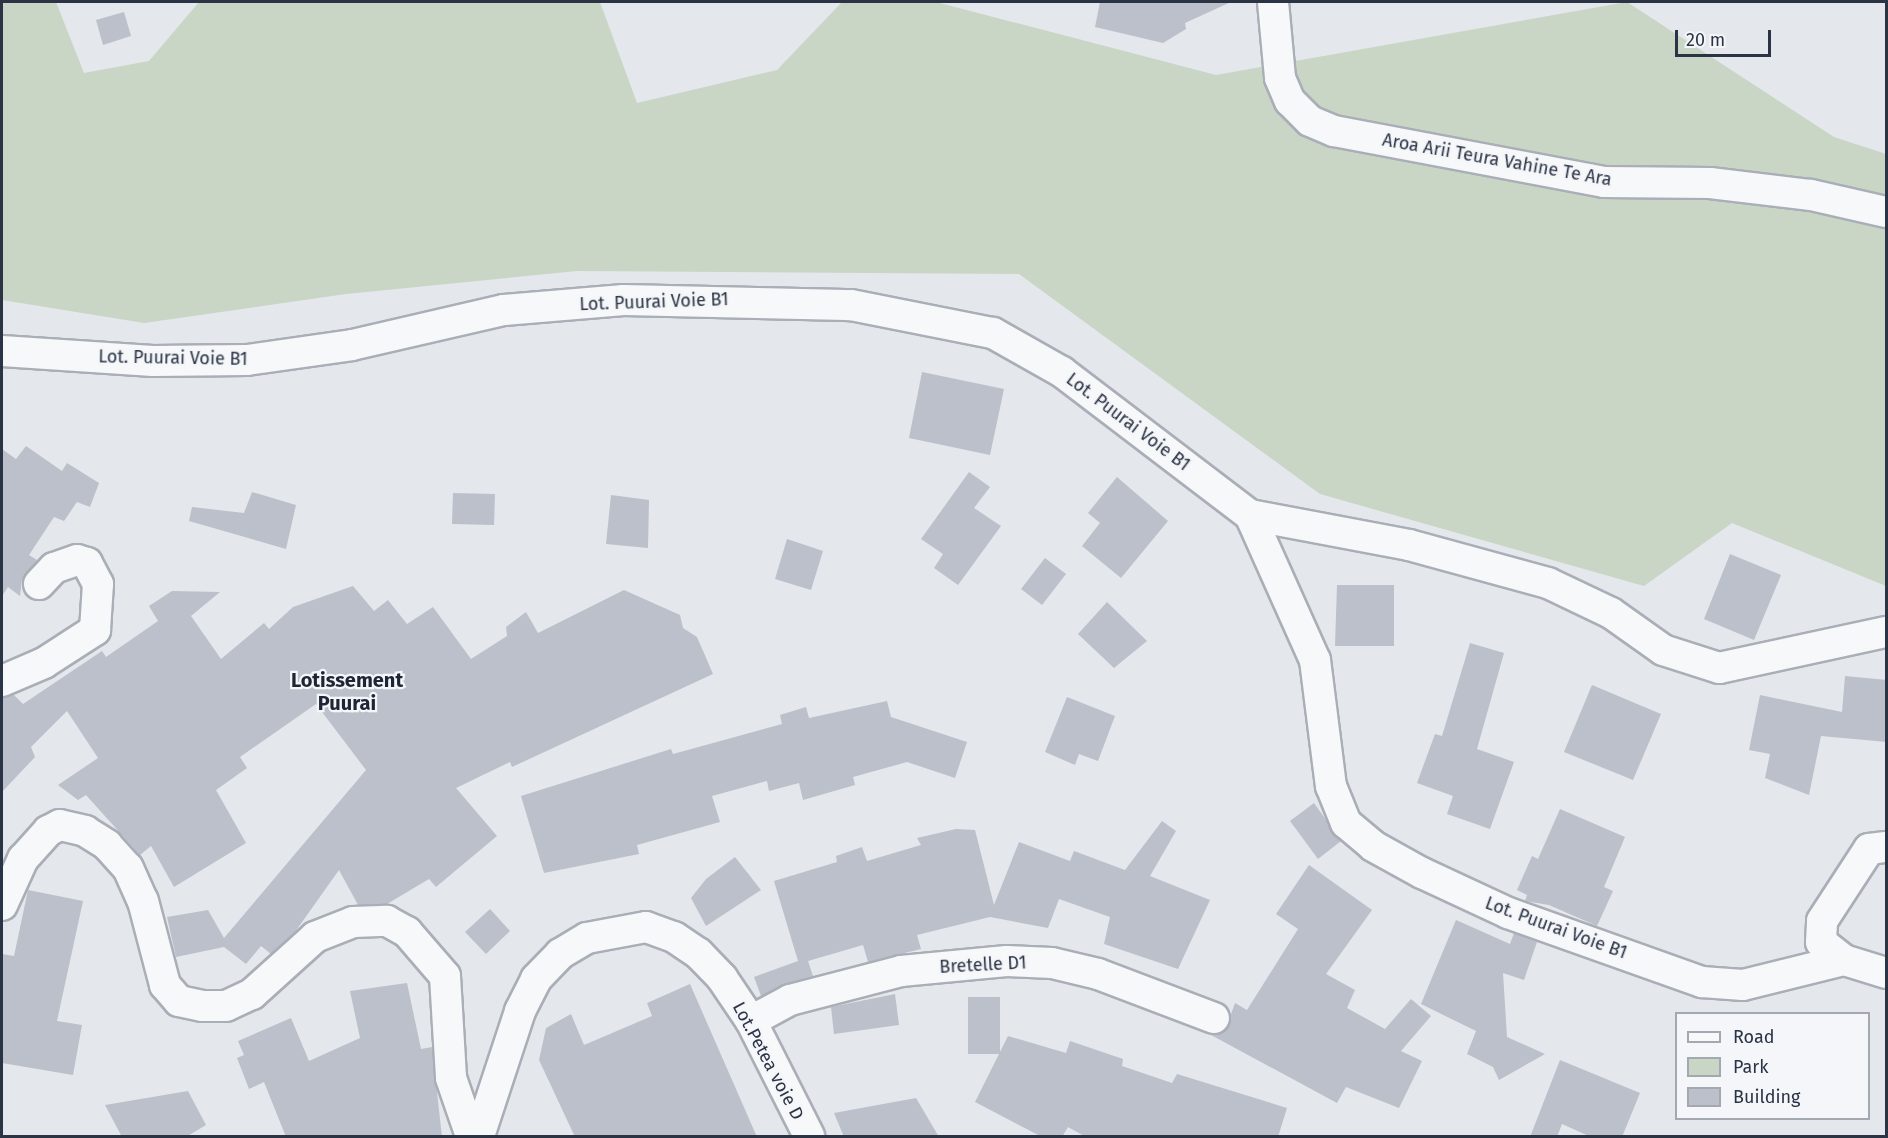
<!DOCTYPE html>
<style>
body{margin:0}
#map{position:relative;width:1888px;height:1138px;overflow:hidden;background:#e4e7ec;font-family:"Fira Sans",sans-serif}
div>[style]{position:absolute}
.green>*{inset:0;background:#c9d6c5}
.building>*{inset:0;background:#bbc0ca}
.roads{filter:drop-shadow(2px 0 #a9aeb7) drop-shadow(-2px 0 #a9aeb7) drop-shadow(0 2px #a9aeb7) drop-shadow(0 -2px #a9aeb7)}
.minor>*{height:30px;margin:-15px;padding:0 15px;transform-origin:15px;border-radius:15px;background:#f7f8fa}
span{translate:-50% -50%;white-space:nowrap;text-align:center;line-height:1.15;-webkit-text-stroke:4.5px #f4f6f9;paint-order:stroke}
.street-label{font-size:18px;color:#2b3445}
.neighbourhood-label{font-size:20px;color:#1d2536;font-weight:700}
.frame{position:absolute;inset:0;border:3px solid #2b3445;pointer-events:none}
.legend{position:absolute;left:1675px;top:1012px;width:195px;height:108px;box-sizing:border-box;background:#f4f6f9;border:2px solid #a4a8b1;margin:0;padding:8px 10px;list-style:none;font-size:18px;color:#2b3445}
.legend li{display:flex;align-items:center;gap:12px;height:30px}
.legend b{width:30px;border:2px solid #a4a8b1}
.scale{position:absolute;left:1675px;top:30px;width:96px;height:27px;box-sizing:border-box;border:3px solid #2b3445;border-top:0;padding-left:8px;font-size:18px;line-height:21px;white-space:nowrap;color:#2b3445;-webkit-text-stroke:4px #f4f6f9;paint-order:stroke}
</style>
<div id="map">
<div class="green">
<div style="clip-path:polygon(2px 2px,56px 2px,84px 73px,149px 61px,199px 2px,600px 2px,637px 103px,777px 70px,842px 2px,936px 2px,1216px 75px,1627px 2px,1834px 137px,1886px 154px,1886px 586px,1732px 523px,1644px 586px,1320px 494px,1019px 274px,577px 271px,346px 294px,144px 323px,2px 300px)"></div>
</div>
<div class="building">
<div style="clip-path:polygon(1100px 2px,1231px 2px,1185px 23px,1186px 29px,1163px 43px,1095px 27px)"></div>
<div style="clip-path:polygon(124px 12px,131px 36px,103px 45px,96px 20px)"></div>
<div style="clip-path:polygon(922px 372px,1004px 389px,990px 455px,909px 438px)"></div>
<div style="clip-path:polygon(26px 446px,62px 471px,67px 463px,99px 483px,90px 507px,77px 502px,64px 521px,54px 517px,29px 555px,37px 560px,22px 580px,20px 596px,8px 587px,2px 596px,2px 449px,16px 459px)"></div>
<div style="clip-path:polygon(969px 472px,990px 487px,974px 508px,1001px 526px,958px 585px,934px 568px,943px 554px,921px 539px)"></div>
<div style="clip-path:polygon(1117px 477px,1168px 521px,1121px 578px,1082px 546px,1100px 523px,1088px 513px)"></div>
<div style="clip-path:polygon(252px 492px,296px 505px,286px 549px,189px 521px,192px 507px,244px 513px)"></div>
<div style="clip-path:polygon(453px 493px,495px 494px,494px 525px,452px 524px)"></div>
<div style="clip-path:polygon(611px 495px,649px 500px,648px 548px,606px 544px)"></div>
<div style="clip-path:polygon(787px 539px,823px 551px,811px 590px,775px 579px)"></div>
<div style="clip-path:polygon(1730px 554px,1781px 575px,1754px 640px,1704px 619px)"></div>
<div style="clip-path:polygon(1045px 558px,1066px 574px,1042px 605px,1021px 589px)"></div>
<div style="clip-path:polygon(1337px 585px,1394px 585px,1394px 646px,1335px 646px)"></div>
<div style="clip-path:polygon(353px 586px,374px 611px,388px 600px,407px 624px,433px 607px,471px 659px,507px 636px,506px 627px,526px 612px,538px 633px,624px 590px,680px 615px,683px 628px,697px 637px,713px 674px,512px 767px,510px 762px,456px 788px,497px 836px,436px 887px,429px 879px,387px 904px,358px 905px,339px 870px,295px 932px,271px 954px,261px 946px,246px 964px,224px 947px,176px 957px,167px 917px,208px 910px,224px 938px,366px 770px,316px 704px,240px 757px,247px 768px,216px 790px,246px 843px,174px 887px,151px 846px,140px 855px,86px 795px,78px 800px,58px 785px,98px 758px,67px 711px,31px 747px,35px 757px,2px 792px,2px 698px,14px 695px,23px 704px,102px 651px,106px 657px,158px 621px,149px 606px,172px 591px,220px 592px,191px 616px,221px 659px,264px 623px,269px 629px,293px 607px)"></div>
<div style="clip-path:polygon(1107px 602px,1147px 641px,1114px 668px,1078px 634px)"></div>
<div style="clip-path:polygon(1470px 643px,1504px 653px,1477px 749px,1514px 762px,1490px 829px,1447px 814px,1453px 796px,1417px 783px,1435px 734px,1442px 736px)"></div>
<div style="clip-path:polygon(1845px 676px,1887px 680px,1887px 742px,1821px 736px,1809px 795px,1765px 778px,1770px 754px,1749px 750px,1760px 695px,1842px 712px)"></div>
<div style="clip-path:polygon(1592px 685px,1661px 714px,1633px 780px,1564px 752px)"></div>
<div style="clip-path:polygon(1067px 697px,1115px 716px,1098px 761px,1079px 754px,1075px 765px,1045px 752px)"></div>
<div style="clip-path:polygon(887px 701px,891px 717px,967px 742px,955px 778px,907px 762px,853px 777px,855px 785px,803px 800px,799px 783px,769px 791px,767px 781px,712px 796px,720px 822px,637px 845px,639px 854px,544px 873px,521px 796px,671px 749px,673px 754px,782px 724px,780px 715px,806px 707px,809px 718px)"></div>
<div style="clip-path:polygon(1314px 803px,1341px 841px,1318px 859px,1290px 821px)"></div>
<div style="clip-path:polygon(1560px 809px,1625px 837px,1604px 887px,1613px 891px,1597px 926px,1549px 905px,1525px 901px,1527px 895px,1517px 890px,1532px 856px,1538px 859px)"></div>
<div style="clip-path:polygon(1162px 821px,1176px 831px,1150px 876px,1210px 900px,1178px 969px,1104px 944px,1110px 917px,1059px 899px,1048px 928px,990px 917px,917px 935px,921px 949px,868px 962px,863px 945px,808px 961px,813px 976px,761px 996px,754px 977px,798px 961px,774px 881px,837px 862px,836px 856px,862px 847px,867px 861px,921px 845px,917px 838px,956px 829px,975px 830px,994px 905px,1019px 842px,1070px 861px,1074px 851px,1125px 870px)"></div>
<div style="clip-path:polygon(735px 857px,761px 890px,706px 926px,691px 898px,706px 879px)"></div>
<div style="clip-path:polygon(1309px 865px,1372px 910px,1326px 974px,1355px 990px,1347px 1008px,1385px 1029px,1411px 999px,1431px 1016px,1401px 1051px,1422px 1061px,1399px 1108px,1346px 1087px,1337px 1103px,1211px 1035px,1225px 1031px,1235px 1003px,1247px 1010px,1298px 929px,1276px 914px)"></div>
<div style="clip-path:polygon(28px 890px,83px 901px,57px 1021px,82px 1025px,73px 1075px,2px 1063px,2px 954px,14px 956px)"></div>
<div style="clip-path:polygon(490px 909px,510px 931px,486px 954px,465px 932px)"></div>
<div style="clip-path:polygon(1456px 920px,1510px 944px,1514px 933px,1537px 942px,1524px 980px,1503px 973px,1507px 1037px,1545px 1054px,1499px 1080px,1493px 1067px,1467px 1054px,1476px 1031px,1421px 1004px)"></div>
<div style="clip-path:polygon(407px 983px,421px 1049px,432px 1047px,442px 1137px,286px 1137px,264px 1082px,249px 1089px,237px 1058px,244px 1055px,238px 1041px,291px 1018px,309px 1061px,360px 1038px,350px 991px)"></div>
<div style="clip-path:polygon(690px 984px,757px 1137px,575px 1137px,539px 1060px,546px 1028px,571px 1014px,584px 1045px,652px 1016px,647px 1003px)"></div>
<div style="clip-path:polygon(895px 994px,899px 1025px,834px 1034px,831px 1007px)"></div>
<div style="clip-path:polygon(968px 997px,1000px 997px,1000px 1052px,1008px 1036px,1066px 1053px,1070px 1041px,1123px 1059px,1122px 1066px,1172px 1083px,1177px 1074px,1287px 1108px,1278px 1137px,1086px 1137px,1068px 1127px,1062px 1137px,1042px 1137px,975px 1102px,999px 1054px,968px 1054px)"></div>
<div style="clip-path:polygon(1560px 1060px,1640px 1093px,1622px 1137px,1591px 1137px,1562px 1124px,1557px 1137px,1530px 1137px)"></div>
<div style="clip-path:polygon(188px 1091px,206px 1125px,186px 1137px,122px 1137px,105px 1105px)"></div>
<div style="clip-path:polygon(916px 1098px,939px 1137px,844px 1137px,834px 1113px)"></div>
</div>
<div class="roads">
<div class="minor">
<div style="left:1273px;top:2px;width:76px;rotate:84.7deg"></div>
<div style="left:1280px;top:78px;width:25px;rotate:67deg"></div>
<div style="left:1290px;top:101px;width:28px;rotate:45deg"></div>
<div style="left:1310px;top:121px;width:26px;rotate:23deg"></div>
<div style="left:1334px;top:131px;width:275px;rotate:10.7deg"></div>
<div style="left:1604px;top:182px;width:106px;rotate:0.5deg"></div>
<div style="left:1710px;top:183px;width:102px;rotate:6.8deg"></div>
<div style="left:1811px;top:195px;width:77px;rotate:12.8deg"></div>
<div style="left:2px;top:351px;width:151px;rotate:3.8deg"></div>
<div style="left:153px;top:361px;width:94px;rotate:-0.6deg"></div>
<div style="left:247px;top:360px;width:106px;rotate:-8.1deg"></div>
<div style="left:352px;top:345px;width:156px;rotate:-13deg"></div>
<div style="left:504px;top:310px;width:120px;rotate:-4.8deg"></div>
<div style="left:624px;top:300px;width:227px;rotate:1.3deg"></div>
<div style="left:851px;top:305px;width:145px;rotate:11.2deg"></div>
<div style="left:993px;top:333px;width:79px;rotate:29.5deg"></div>
<div style="left:1062px;top:372px;width:236px;rotate:37.3deg"></div>
<div style="left:1250px;top:515px;width:162px;rotate:10.7deg"></div>
<div style="left:1409px;top:545px;width:144px;rotate:15.3deg"></div>
<div style="left:1548px;top:583px;width:70px;rotate:25.5deg"></div>
<div style="left:1611px;top:613px;width:64px;rotate:35.4deg"></div>
<div style="left:1663px;top:650px;width:59px;rotate:17.8deg"></div>
<div style="left:1719px;top:668px;width:171px;rotate:-12.2deg"></div>
<div style="left:1250px;top:515px;width:159px;rotate:65.9deg"></div>
<div style="left:1315px;top:660px;width:127px;rotate:82.8deg"></div>
<div style="left:1331px;top:786px;width:40px;rotate:68deg"></div>
<div style="left:1346px;top:823px;width:35px;rotate:40deg"></div>
<div style="left:1373px;top:846px;width:56px;rotate:28.9deg"></div>
<div style="left:1422px;top:873px;width:95px;rotate:24.9deg"></div>
<div style="left:1508px;top:913px;width:206px;rotate:19.6deg"></div>
<div style="left:1702px;top:982px;width:41px;rotate:4.2deg"></div>
<div style="left:1743px;top:985px;width:104px;rotate:-13.9deg"></div>
<div style="left:1844px;top:960px;width:29px;rotate:-142deg"></div>
<div style="left:1821px;top:942px;width:21px;rotate:-87deg"></div>
<div style="left:1822px;top:921px;width:86px;rotate:-56.9deg"></div>
<div style="left:1869px;top:849px;width:17px;rotate:-7deg"></div>
<div style="left:2px;top:681px;width:46px;rotate:-23.2deg"></div>
<div style="left:44px;top:663px;width:61px;rotate:-32.9deg"></div>
<div style="left:95px;top:630px;width:46px;rotate:-86.3deg"></div>
<div style="left:98px;top:584px;width:24px;rotate:-118deg"></div>
<div style="left:87px;top:563px;width:10px;rotate:-163deg"></div>
<div style="left:77px;top:560px;width:24px;rotate:161deg"></div>
<div style="left:54px;top:568px;width:22px;rotate:133deg"></div>
<div style="left:2px;top:905px;width:51px;rotate:-65.5deg"></div>
<div style="left:23px;top:859px;width:38px;rotate:-48deg"></div>
<div style="left:48px;top:831px;width:13px;rotate:-27deg"></div>
<div style="left:60px;top:825px;width:26px;rotate:13deg"></div>
<div style="left:85px;top:831px;width:26px;rotate:32deg"></div>
<div style="left:107px;top:845px;width:31px;rotate:48deg"></div>
<div style="left:128px;top:868px;width:36px;rotate:66deg"></div>
<div style="left:143px;top:901px;width:87px;rotate:75.3deg"></div>
<div style="left:165px;top:985px;width:21px;rotate:49deg"></div>
<div style="left:179px;top:1001px;width:24px;rotate:12deg"></div>
<div style="left:202px;top:1006px;width:24px"></div>
<div style="left:226px;top:1006px;width:29px;rotate:-25deg"></div>
<div style="left:252px;top:994px;width:85px;rotate:-42.1deg"></div>
<div style="left:315px;top:937px;width:41px;rotate:-21.5deg"></div>
<div style="left:353px;top:922px;width:34px;rotate:-2deg"></div>
<div style="left:387px;top:921px;width:23px;rotate:29deg"></div>
<div style="left:407px;top:932px;width:58px;rotate:49.2deg"></div>
<div style="left:445px;top:976px;width:102px;rotate:86.6deg"></div>
<div style="left:451px;top:1078px;width:61px;rotate:71deg"></div>
<div style="left:1844px;top:960px;width:44px;rotate:17.2deg"></div>
<div style="left:751px;top:1021px;width:44px;rotate:-28.3deg"></div>
<div style="left:790px;top:1000px;width:115px;rotate:-14.6deg"></div>
<div style="left:901px;top:971px;width:106px;rotate:-5.4deg"></div>
<div style="left:1007px;top:961px;width:45px;rotate:2.5deg"></div>
<div style="left:1052px;top:963px;width:47px;rotate:13.4deg"></div>
<div style="left:1098px;top:974px;width:124px;rotate:20.8deg"></div>
<div style="left:479px;top:1136px;width:132px;rotate:-71.8deg"></div>
<div style="left:520px;top:1011px;width:36px;rotate:-63deg"></div>
<div style="left:536px;top:979px;width:35px;rotate:-46deg"></div>
<div style="left:560px;top:954px;width:31px;rotate:-31deg"></div>
<div style="left:587px;top:938px;width:60px;rotate:-10.6deg"></div>
<div style="left:646px;top:927px;width:30px;rotate:20deg"></div>
<div style="left:674px;top:937px;width:29px;rotate:34deg"></div>
<div style="left:698px;top:953px;width:35px;rotate:46deg"></div>
<div style="left:722px;top:978px;width:52px;rotate:56deg"></div>
<div style="left:751px;top:1021px;width:129px;rotate:63.2deg"></div>
</div>
</div>
<div class="street-label">
<span style="left:1497px;top:160px;rotate:10deg">Aroa Arii Teura Vahine Te Ara</span>
<span style="left:654px;top:302px;rotate:-2deg">Lot. Puurai Voie B1</span>
<span style="left:173px;top:358px;rotate:1deg">Lot. Puurai Voie B1</span>
<span style="left:1128px;top:422px;rotate:37deg">Lot. Puurai Voie B1</span>
<span style="left:1556px;top:928px;rotate:20deg">Lot. Puurai Voie B1</span>
<span style="left:983px;top:965px;rotate:-3deg">Bretelle D1</span>
<span style="left:768px;top:1061px;rotate:62deg">Lot.Petea voie D</span>
</div>
<div class="neighbourhood-label">
<span style="left:347px;top:692px">Lotissement<br>Puurai</span>
</div>
<div class="frame"></div>
<ul class="legend">
<li><b style="height:8px;background:#f7f8fa"></b>Road</li>
<li><b style="height:16px;background:#c9d6c5"></b>Park</li>
<li><b style="height:16px;background:#bbc0ca"></b>Building</li>
</ul>
<div class="scale">20 m</div>
</div>
